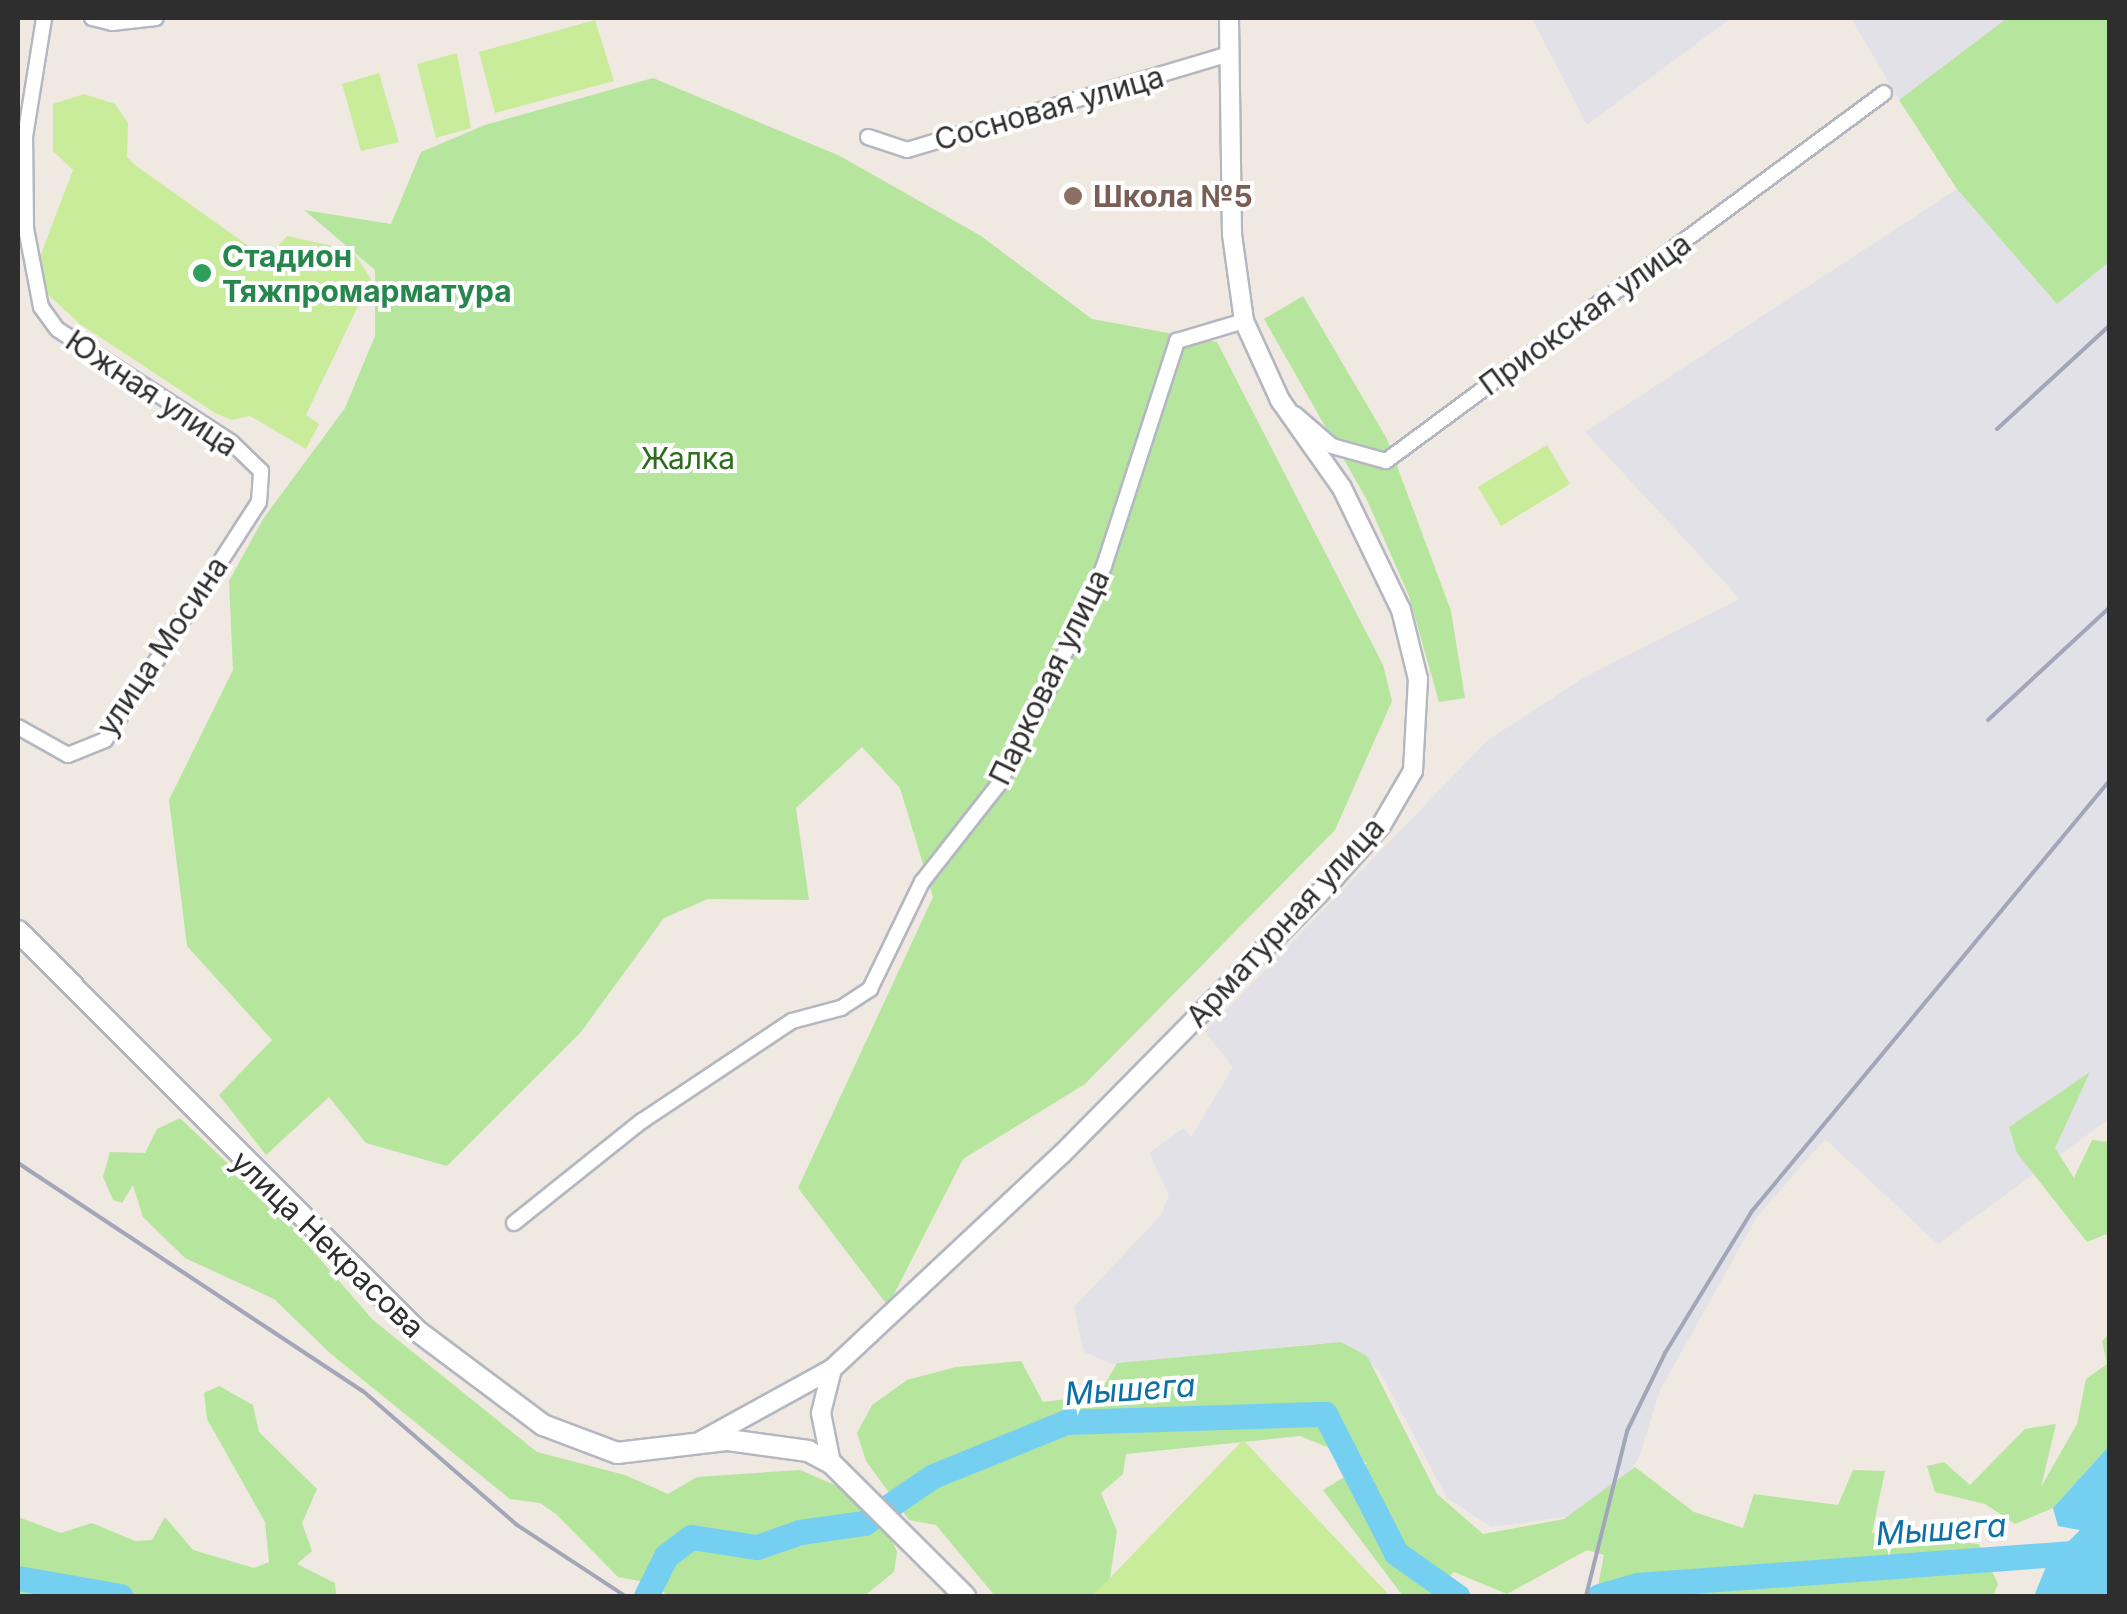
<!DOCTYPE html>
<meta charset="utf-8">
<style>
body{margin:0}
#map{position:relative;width:2127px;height:1614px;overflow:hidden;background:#efe9e1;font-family:Inter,sans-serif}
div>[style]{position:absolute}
.industrial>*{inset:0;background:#e3e1e8}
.green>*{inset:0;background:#b6e59e}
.pitch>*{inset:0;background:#c9ec9a}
.water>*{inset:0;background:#75cff0}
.river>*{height:25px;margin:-12.5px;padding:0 12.5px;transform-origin:12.5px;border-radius:12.5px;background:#75cff0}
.roads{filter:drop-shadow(2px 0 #b4b7c1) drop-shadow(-2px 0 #b4b7c1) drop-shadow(0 2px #b4b7c1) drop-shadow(0 -2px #b4b7c1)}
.minor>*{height:14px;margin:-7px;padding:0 7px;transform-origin:7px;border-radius:7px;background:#fff}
.tertiary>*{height:18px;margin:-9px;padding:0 9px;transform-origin:9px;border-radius:9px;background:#fff}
.secondary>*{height:20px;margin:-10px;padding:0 10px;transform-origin:10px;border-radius:10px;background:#fff}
.rail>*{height:4px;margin:-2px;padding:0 2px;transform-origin:2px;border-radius:2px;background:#a3a6b8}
.dots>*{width:28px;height:28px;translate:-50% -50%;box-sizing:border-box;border:5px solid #fff;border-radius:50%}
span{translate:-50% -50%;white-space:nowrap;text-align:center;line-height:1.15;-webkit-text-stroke:8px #fff;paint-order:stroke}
.street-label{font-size:30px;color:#2e2e2e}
.education-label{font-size:30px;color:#785e54;font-weight:700}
.left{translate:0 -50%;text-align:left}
.leisure-label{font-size:30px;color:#27864d;font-weight:700}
.park-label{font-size:30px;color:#2c6e1b}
.water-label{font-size:32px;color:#0d6fa3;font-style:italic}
.frame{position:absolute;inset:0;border:20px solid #2e2e2e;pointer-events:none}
</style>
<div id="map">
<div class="industrial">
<div style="clip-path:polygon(1532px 18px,1731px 18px,1587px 125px)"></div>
<div style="clip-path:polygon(1851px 18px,2007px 18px,1899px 100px)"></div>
<div style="clip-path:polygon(1957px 189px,2057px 303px,2109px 262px,2109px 1119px,1938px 1244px,1825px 1139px,1757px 1217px,1660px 1390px,1640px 1455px,1608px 1511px,1491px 1527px,1447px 1498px,1379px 1370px,1325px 1343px,1112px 1364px,1084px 1352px,1074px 1307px,1161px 1215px,1169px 1195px,1149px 1153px,1184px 1128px,1191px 1137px,1233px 1067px,1205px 1032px,1488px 740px,1583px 678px,1740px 599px,1585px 432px)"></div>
</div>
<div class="green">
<div style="clip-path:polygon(2007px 18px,2109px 18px,2109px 262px,2057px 304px,1957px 189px,1899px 100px)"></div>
<div style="clip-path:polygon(653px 78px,840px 156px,981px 236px,1092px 319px,1217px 342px,1383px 665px,1392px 701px,1335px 830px,1085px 1084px,963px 1159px,888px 1306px,798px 1188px,933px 897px,900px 788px,862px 747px,796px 808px,809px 900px,708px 899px,664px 918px,581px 1032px,447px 1166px,366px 1143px,329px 1097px,266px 1155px,219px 1095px,272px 1040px,187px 946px,169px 800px,233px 670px,229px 581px,263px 519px,345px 408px,375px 336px,375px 270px,304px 210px,391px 224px,421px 152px,485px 125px)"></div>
<div style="clip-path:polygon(1303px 296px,1387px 439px,1451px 611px,1465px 698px,1439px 702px,1409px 596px,1367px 500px,1264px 319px)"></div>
<div style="clip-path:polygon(2090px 1072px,2055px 1148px,2074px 1178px,2092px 1140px,2109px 1142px,2109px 1233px,2087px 1242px,2017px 1153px,2009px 1127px)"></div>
<div style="clip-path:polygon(180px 1118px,279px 1212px,373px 1320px,537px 1452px,625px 1475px,668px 1494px,697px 1477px,800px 1470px,851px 1492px,890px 1534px,897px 1552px,894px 1572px,864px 1596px,667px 1596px,656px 1584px,618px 1577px,556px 1514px,540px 1503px,510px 1499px,331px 1354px,274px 1299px,185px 1258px,143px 1217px,133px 1185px,122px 1203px,113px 1200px,103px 1177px,110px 1152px,145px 1153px,157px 1129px)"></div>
<div style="clip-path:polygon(2109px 1334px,2109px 1446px,2053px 1508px,2015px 1524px,1985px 1504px,1935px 1492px,1927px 1466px,1944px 1462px,1970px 1485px,2025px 1429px,2056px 1424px,2041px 1487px,2077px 1424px,2086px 1379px,2107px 1364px,2102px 1341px)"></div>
<div style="clip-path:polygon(1341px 1342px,1367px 1356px,1437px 1494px,1483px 1534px,1564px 1519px,1635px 1467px,1694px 1512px,1743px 1528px,1754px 1494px,1838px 1505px,1853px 1470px,1885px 1471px,1872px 1533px,1979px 1544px,1998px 1584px,1993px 1596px,1596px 1596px,1604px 1555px,1587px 1550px,1507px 1594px,1454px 1572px,1441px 1585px,1465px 1596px,1403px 1596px,1323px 1490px,1367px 1463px,1300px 1436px,1126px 1454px,1123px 1474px,1101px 1493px,1117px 1531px,1110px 1578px,1100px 1596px,995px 1596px,936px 1525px,909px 1520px,866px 1461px,857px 1433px,872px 1405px,907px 1380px,956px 1367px,1021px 1361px,1043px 1402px,1099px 1395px,1117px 1363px)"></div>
<div style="clip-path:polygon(219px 1386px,253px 1405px,259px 1432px,317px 1489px,302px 1523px,312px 1551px,297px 1564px,335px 1583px,336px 1596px,18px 1596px,18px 1517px,61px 1533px,92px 1523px,135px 1541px,152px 1540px,165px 1517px,193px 1550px,254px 1568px,269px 1562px,265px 1522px,207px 1419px,204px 1393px)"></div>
</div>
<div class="pitch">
<div style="clip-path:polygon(595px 20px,614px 81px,495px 113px,479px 52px)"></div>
<div style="clip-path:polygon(457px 53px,471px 128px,436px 138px,417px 64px)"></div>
<div style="clip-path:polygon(379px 73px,399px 142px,361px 151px,342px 84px)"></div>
<div style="clip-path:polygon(84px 94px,115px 104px,128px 123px,127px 157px,135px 165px,267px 259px,287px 236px,352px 250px,371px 279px,306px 415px,319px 424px,306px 449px,250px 416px,232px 420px,215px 413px,80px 324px,40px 287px,36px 267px,73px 170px,53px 151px,53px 104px)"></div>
<div style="clip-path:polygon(1547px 445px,1570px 484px,1501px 526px,1478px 487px)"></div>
<div style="clip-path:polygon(1243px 1440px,1390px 1596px,1092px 1596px,1110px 1578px)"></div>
</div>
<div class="water">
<div style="clip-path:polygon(2109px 1446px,2109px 1596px,2034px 1596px,2048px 1562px,2080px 1530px,2058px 1526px,2053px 1508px)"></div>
</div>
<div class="river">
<div style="left:18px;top:1578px;width:104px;rotate:10deg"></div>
<div style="left:646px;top:1596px;width:45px;rotate:-63.4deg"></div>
<div style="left:666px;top:1556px;width:31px;rotate:-37deg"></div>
<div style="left:691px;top:1537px;width:67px;rotate:8.6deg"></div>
<div style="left:757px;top:1547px;width:46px;rotate:-19.2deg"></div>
<div style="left:800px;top:1532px;width:65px;rotate:-8deg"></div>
<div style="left:864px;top:1523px;width:83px;rotate:-34.3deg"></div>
<div style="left:933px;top:1476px;width:144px;rotate:-22.1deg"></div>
<div style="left:1066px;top:1422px;width:259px;rotate:-1.8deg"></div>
<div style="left:1325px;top:1414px;width:156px;rotate:62.9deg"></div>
<div style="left:1396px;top:1553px;width:75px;rotate:35.2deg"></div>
<div style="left:1599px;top:1596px;width:40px;rotate:-16deg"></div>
<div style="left:1637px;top:1585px;width:474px;rotate:-4.2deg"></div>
</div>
<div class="roads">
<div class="minor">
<div style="left:92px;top:18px;width:21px;rotate:14deg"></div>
<div style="left:112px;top:23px;width:44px;rotate:-6.5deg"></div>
<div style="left:868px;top:137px;width:41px;rotate:18.4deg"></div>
<div style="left:907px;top:150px;width:337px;rotate:-16.6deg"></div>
<div style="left:1295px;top:414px;width:49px;rotate:40.9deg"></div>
<div style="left:1332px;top:446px;width:56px;rotate:15.5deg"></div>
<div style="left:1386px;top:461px;width:619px;rotate:-36.46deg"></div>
<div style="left:18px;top:727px;width:57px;rotate:29.2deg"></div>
<div style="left:68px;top:755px;width:40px;rotate:-22deg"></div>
<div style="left:105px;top:740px;width:283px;rotate:-57.1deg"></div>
<div style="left:259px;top:502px;width:31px;rotate:-86deg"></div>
<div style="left:261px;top:471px;width:42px;rotate:-136deg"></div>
<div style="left:231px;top:442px;width:207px;rotate:-147deg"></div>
<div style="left:57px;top:329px;width:27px;rotate:-126deg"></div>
<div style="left:41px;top:307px;width:80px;rotate:-100.8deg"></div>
<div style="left:26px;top:228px;width:91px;rotate:-90.6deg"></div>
<div style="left:25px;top:137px;width:121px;rotate:-80.9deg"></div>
<div style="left:514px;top:1223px;width:164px;rotate:-38.6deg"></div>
<div style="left:642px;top:1121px;width:180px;rotate:-33.7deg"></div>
<div style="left:792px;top:1021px;width:51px;rotate:-14.9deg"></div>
<div style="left:841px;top:1008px;width:35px;rotate:-33deg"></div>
<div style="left:870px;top:989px;width:119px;rotate:-64.1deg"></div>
<div style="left:922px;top:882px;width:123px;rotate:-51.9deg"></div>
<div style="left:998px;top:785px;width:98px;rotate:-61.9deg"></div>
<div style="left:1044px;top:699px;width:146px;rotate:-65.7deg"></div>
<div style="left:1104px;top:566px;width:237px;rotate:-72deg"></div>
<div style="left:1177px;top:341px;width:70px;rotate:-16.6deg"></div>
</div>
<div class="tertiary">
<div style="left:701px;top:1441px;width:149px;rotate:-28.8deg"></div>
<div style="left:832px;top:1369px;width:315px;rotate:-43.1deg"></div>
<div style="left:1062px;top:1154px;width:388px;rotate:-45.4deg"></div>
<div style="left:1334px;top:878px;width:72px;rotate:-48.4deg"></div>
<div style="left:1382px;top:824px;width:61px;rotate:-59.7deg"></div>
<div style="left:1413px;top:771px;width:92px;rotate:-86.9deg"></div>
<div style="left:1418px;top:679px;width:71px;rotate:-103.8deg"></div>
<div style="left:1401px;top:610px;width:136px;rotate:-115.8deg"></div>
<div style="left:1342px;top:488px;width:108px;rotate:-125.2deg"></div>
<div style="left:1280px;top:400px;width:87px;rotate:-114.5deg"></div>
<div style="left:1244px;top:321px;width:88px;rotate:-97.9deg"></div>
<div style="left:1232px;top:234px;width:216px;rotate:-90.8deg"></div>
<div style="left:831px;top:1463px;width:51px;rotate:-101.3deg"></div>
<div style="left:821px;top:1413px;width:45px;rotate:-76deg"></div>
</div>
<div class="secondary">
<div style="left:18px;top:931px;width:564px;rotate:45.07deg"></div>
<div style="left:416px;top:1330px;width:159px;rotate:36.8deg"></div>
<div style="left:543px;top:1425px;width:79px;rotate:20.7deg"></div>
<div style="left:617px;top:1453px;width:112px;rotate:-6.7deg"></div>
<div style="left:728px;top:1440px;width:81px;rotate:7.8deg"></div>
<div style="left:808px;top:1451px;width:26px;rotate:28deg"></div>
<div style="left:831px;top:1463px;width:189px;rotate:44.8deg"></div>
</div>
</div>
<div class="rail">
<div style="left:1997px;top:429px;width:154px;rotate:-42.6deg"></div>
<div style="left:1988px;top:720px;width:166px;rotate:-42.8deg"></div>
<div style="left:18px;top:1163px;width:414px;rotate:33.5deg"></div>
<div style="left:363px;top:1391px;width:204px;rotate:41deg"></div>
<div style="left:517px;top:1525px;width:129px;rotate:33.3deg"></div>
<div style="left:1586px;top:1596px;width:170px;rotate:-76deg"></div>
<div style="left:1627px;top:1431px;width:87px;rotate:-64deg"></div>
<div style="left:1665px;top:1353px;width:167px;rotate:-58.5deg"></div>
<div style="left:1752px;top:1211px;width:560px;rotate:-50.29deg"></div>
</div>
<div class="dots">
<div style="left:1073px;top:196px;background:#8d6e63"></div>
<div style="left:202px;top:273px;background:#2e9e5b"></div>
</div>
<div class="street-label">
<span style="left:1049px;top:108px;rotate:-16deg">Сосновая улица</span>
<span style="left:1585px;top:314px;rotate:-36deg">Приокская улица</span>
<span style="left:152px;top:393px;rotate:34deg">Южная улица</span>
<span style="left:162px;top:646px;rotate:-56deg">улица Мосина</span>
<span style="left:1049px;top:677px;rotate:-64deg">Парковая улица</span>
<span style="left:1285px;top:922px;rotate:-47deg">Арматурная улица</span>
<span style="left:328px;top:1244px;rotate:44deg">улица Некрасова</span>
</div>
<div class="education-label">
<span class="left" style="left:1093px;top:196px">Школа №5</span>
</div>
<div class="leisure-label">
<span class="left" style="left:222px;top:273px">Стадион<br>Тяжпромарматура</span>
</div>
<div class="park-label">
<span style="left:688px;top:458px">Жалка</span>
</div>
<div class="water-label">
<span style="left:1130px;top:1390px;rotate:-4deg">Мышега</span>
<span style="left:1941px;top:1530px;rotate:-4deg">Мышега</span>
</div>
<div class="frame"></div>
</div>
